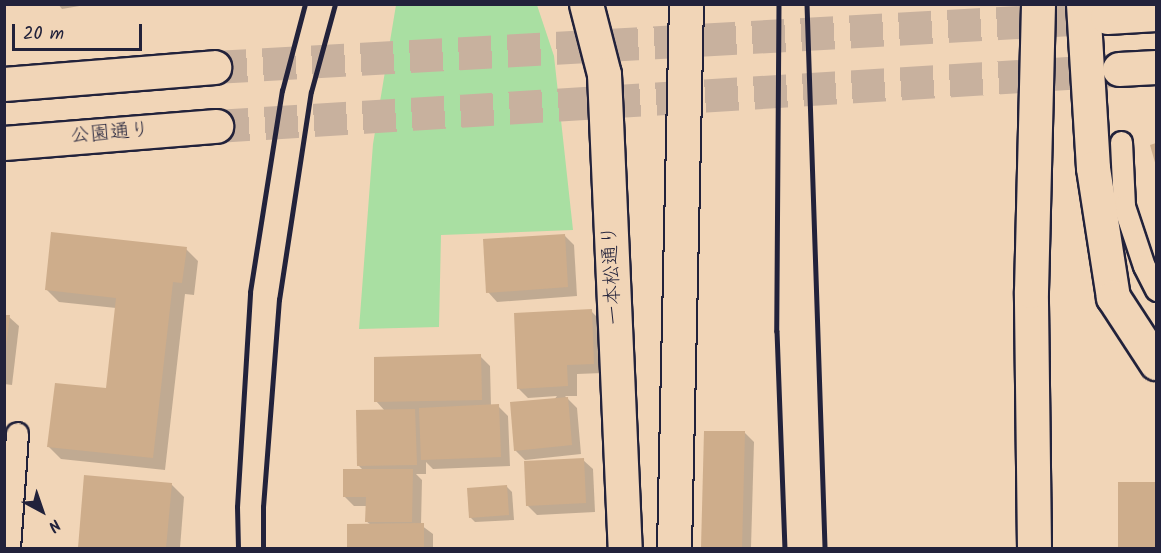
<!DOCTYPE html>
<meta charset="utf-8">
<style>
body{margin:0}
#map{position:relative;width:1161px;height:553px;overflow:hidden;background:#f1d5b7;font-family:Kalam,"Klee One",sans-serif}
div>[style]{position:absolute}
.green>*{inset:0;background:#a9dfa2}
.shadow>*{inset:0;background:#0003}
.building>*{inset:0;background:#cead8b}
.tertiary-tunnel>*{height:33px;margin-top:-16.5px;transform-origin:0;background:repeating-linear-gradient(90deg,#c8b19e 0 33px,transparent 0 49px)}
.roads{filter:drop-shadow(2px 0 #22223b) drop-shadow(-2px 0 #22223b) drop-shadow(0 2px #22223b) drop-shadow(0 -2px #22223b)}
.service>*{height:21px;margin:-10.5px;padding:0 10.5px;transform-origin:10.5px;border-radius:10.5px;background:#f1d5b7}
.minor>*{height:33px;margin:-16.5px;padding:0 16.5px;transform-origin:16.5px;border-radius:16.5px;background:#f1d5b7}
.tertiary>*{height:33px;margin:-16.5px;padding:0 16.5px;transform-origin:16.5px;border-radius:16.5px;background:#f1d5b7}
.rail>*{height:4.5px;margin:-2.25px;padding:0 2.25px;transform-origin:2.25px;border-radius:2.25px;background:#22223b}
span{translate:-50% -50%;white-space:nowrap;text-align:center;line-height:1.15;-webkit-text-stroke:4.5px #f1d5b7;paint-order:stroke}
.street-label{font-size:20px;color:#22223b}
.frame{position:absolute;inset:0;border:6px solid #22223b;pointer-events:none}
.north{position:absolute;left:12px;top:481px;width:60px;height:60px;-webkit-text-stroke:4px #f1d5b7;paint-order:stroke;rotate:140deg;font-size:16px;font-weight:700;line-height:24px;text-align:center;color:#22223b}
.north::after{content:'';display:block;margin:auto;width:21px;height:27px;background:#22223b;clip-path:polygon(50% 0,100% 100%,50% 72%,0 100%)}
.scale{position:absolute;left:12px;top:24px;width:130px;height:27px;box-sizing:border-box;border:3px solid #22223b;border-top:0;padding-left:8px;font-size:18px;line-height:21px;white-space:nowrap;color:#22223b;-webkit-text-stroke:4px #f1d5b7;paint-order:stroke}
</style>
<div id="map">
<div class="green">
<div style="clip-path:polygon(396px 5px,537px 5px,554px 56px,573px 230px,441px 235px,439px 327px,359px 329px,373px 144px)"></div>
</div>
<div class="shadow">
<div style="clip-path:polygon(58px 4px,91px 4px,62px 9px)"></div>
<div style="clip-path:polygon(564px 235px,574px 245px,577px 296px,497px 302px,488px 292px)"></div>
<div style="clip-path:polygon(186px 249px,198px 261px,194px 295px,185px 294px,165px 470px,61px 459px,48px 446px,107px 390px,116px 308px,59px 302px,46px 289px)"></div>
<div style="clip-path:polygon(591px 311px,601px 321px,603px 373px,577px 374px,577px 396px,565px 396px,577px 408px,581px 454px,525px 460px,515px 450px,557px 396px,528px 398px,518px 388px)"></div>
<div style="clip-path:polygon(4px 316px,9px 317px,19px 326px,12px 385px,4px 384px)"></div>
<div style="clip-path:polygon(480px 356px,490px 366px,491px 406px,498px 406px,508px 416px,510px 466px,433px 469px,426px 462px,426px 474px,416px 474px,422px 480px,421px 525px,433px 534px,433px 548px,348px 548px,348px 525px,371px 525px,366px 521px,367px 506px,354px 506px,344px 496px,363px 470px,359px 466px,385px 411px,376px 401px)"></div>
<div style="clip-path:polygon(705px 432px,744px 432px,754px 442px,751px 548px,702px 548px)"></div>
<div style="clip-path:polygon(583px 460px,593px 469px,595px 512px,537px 515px,527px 505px)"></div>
<div style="clip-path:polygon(85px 477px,171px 484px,184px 497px,180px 548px,79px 548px)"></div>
<div style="clip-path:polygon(1119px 483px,1156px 483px,1156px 548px,1120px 548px)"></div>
<div style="clip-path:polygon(507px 487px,512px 492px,514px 520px,475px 522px,470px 517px)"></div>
</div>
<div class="building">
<div style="clip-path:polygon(1156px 143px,1156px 166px,1150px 145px)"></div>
<div style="clip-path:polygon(51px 232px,187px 247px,182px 283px,173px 282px,153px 458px,47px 447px,55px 383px,106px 388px,116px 298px,45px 290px)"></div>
<div style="clip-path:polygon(565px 234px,568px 287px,486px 293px,483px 239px)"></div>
<div style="clip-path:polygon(592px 309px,594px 364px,567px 365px,568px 386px,517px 389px,514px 313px)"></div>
<div style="clip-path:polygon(4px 315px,10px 315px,6px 346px,4px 346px)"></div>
<div style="clip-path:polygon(481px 354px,482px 400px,374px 402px,374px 357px)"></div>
<div style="clip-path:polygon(568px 397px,572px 445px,514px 451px,510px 402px)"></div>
<div style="clip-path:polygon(499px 404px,501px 457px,421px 460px,419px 408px)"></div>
<div style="clip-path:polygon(415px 409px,417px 465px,357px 466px,356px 410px)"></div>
<div style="clip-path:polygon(704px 431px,745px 431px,742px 548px,701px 548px)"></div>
<div style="clip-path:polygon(584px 458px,586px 503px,526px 506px,524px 461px)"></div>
<div style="clip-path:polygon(343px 469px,413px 469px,412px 522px,365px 522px,366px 497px,343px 497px)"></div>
<div style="clip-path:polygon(84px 475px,172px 483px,166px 548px,78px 548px)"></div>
<div style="clip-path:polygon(1118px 482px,1156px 482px,1156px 548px,1118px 548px)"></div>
<div style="clip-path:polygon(507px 485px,509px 515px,469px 518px,467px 488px)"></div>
<div style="clip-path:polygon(424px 523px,424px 548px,347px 548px,347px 524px)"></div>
</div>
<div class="tertiary-tunnel">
<div style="left:214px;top:67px;width:894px;rotate:-3.2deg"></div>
<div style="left:216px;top:126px;width:901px;rotate:-3.56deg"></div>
</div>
<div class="roads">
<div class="service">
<div style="left:1121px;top:142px;width:64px;rotate:87.3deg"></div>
<div style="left:1124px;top:206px;width:63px;rotate:71.6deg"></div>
<div style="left:1144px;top:266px;width:27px;rotate:63deg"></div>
<div style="left:9px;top:548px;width:115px;rotate:-86deg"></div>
</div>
<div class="minor">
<div style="left:1083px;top:4px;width:164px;rotate:86.5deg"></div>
<div style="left:1093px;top:168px;width:131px;rotate:81.2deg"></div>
<div style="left:1113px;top:297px;width:79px;rotate:56.9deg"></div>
<div style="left:674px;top:548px;width:544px;rotate:-88.74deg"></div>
<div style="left:1034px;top:548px;width:257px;rotate:-90.7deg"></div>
<div style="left:1031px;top:291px;width:287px;rotate:-88.6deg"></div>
</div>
<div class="tertiary">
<div style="left:586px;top:4px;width:72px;rotate:75.6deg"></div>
<div style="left:604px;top:74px;width:474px;rotate:87.5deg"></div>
<div style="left:1107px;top:17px;width:49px;rotate:-3.5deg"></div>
<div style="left:1119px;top:69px;width:37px;rotate:-3deg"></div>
<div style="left:4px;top:84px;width:211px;rotate:-4.6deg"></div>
<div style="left:4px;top:143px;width:213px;rotate:-4.6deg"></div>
</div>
</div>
<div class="rail">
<div style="left:779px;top:4px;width:327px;rotate:90.4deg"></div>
<div style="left:777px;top:331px;width:217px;rotate:87.9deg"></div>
<div style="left:807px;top:4px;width:544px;rotate:88.1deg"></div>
<div style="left:238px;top:548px;width:41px;rotate:-91.4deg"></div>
<div style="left:237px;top:507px;width:215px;rotate:-86.5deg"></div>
<div style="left:250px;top:292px;width:204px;rotate:-81deg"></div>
<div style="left:282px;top:91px;width:90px;rotate:-75.2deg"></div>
<div style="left:263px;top:548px;width:41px;rotate:-90deg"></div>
<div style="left:263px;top:507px;width:208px;rotate:-85.6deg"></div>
<div style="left:279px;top:300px;width:210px;rotate:-81.3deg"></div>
<div style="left:311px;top:92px;width:91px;rotate:-74.7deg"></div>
</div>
<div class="street-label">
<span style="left:110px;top:134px;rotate:-5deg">公園通り</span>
<span style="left:613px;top:275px;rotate:-93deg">一本松通り</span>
</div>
<div class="frame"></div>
<div class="north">N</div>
<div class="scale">20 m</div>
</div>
